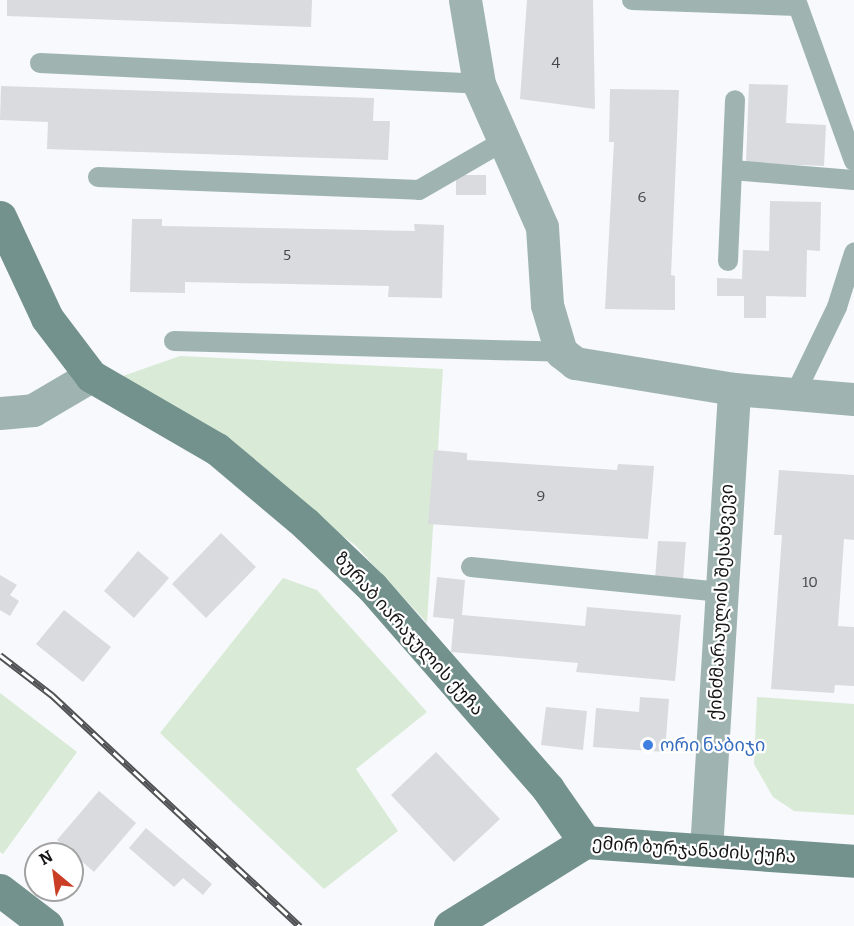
<!DOCTYPE html>
<meta charset="utf-8">
<style>
body{margin:0}
#map{position:relative;width:854px;height:926px;overflow:hidden;background:#f7f9fc;font-family:Bitter,"Noto Sans Georgian",serif}
div>[style]{position:absolute}
.green>*{inset:0;background:#d9ebd7}
.building>*{inset:0;background:#d9dbde}
.lane>*{height:20px;margin:-10px;padding:0 10px;transform-origin:10px;border-radius:10px;background:#9fb4b1}
.street>*{height:33px;margin:-16.5px;padding:0 16.5px;transform-origin:16.5px;border-radius:16.5px;background:#9fb4b1}
.secondary>*{height:33px;margin:-16.5px;padding:0 16.5px;transform-origin:16.5px;border-radius:16.5px;background:#73928e}
.rail>*{height:7px;margin-top:-3.5px;transform-origin:0;background:repeating-linear-gradient(90deg,#fff 0 14px,#515253 0 28px);box-sizing:border-box;border-block:2px solid #515253}
.dots>*{width:16px;height:16px;translate:-50% -50%;box-sizing:border-box;border:3px solid #fff;border-radius:50%}
span{translate:-50% -50%;white-space:nowrap;text-align:center;line-height:1.15;-webkit-text-stroke:4.5px #fff;paint-order:stroke}
.number-label{font-size:15px;color:#474749}
.number-label span{-webkit-text-stroke-width:0}
.street-label{font-size:18px;color:#161617}
.shop-label{font-size:18px;color:#366cbe}
.left{translate:0 -50%;text-align:left}
.north{position:absolute;left:24px;top:842px;width:60px;height:60px;box-sizing:border-box;background:#fff;border:2px solid #a2a2a2;border-radius:50%;rotate:331deg;font-size:16px;font-weight:700;line-height:24px;text-align:center;color:#161617}
.north::after{content:'';display:block;margin:auto;width:21px;height:27px;background:#c93e25;clip-path:polygon(50% 0,100% 100%,50% 72%,0 100%)}
</style>
<div id="map">
<div class="green">
<div style="clip-path:polygon(180px 356px,443px 369px,427px 623px,355px 545px,120px 377px)"></div>
<div style="clip-path:polygon(283px 578px,317px 590px,427px 712px,356px 769px,398px 831px,324px 889px,160px 733px)"></div>
<div style="clip-path:polygon(0 693px,77px 752px,3px 854px,0 852px)"></div>
<div style="clip-path:polygon(757px 697px,854px 704px,854px 815px,794px 811px,773px 797px,754px 764px)"></div>
</div>
<div class="building">
<div style="clip-path:polygon(7px 0,312px 0,311px 27px,7px 16px)"></div>
<div style="clip-path:polygon(527px 0,593px 0,595px 109px,520px 99px)"></div>
<div style="clip-path:polygon(749px 84px,788px 85px,786px 123px,826px 125px,824px 166px,746px 163px)"></div>
<div style="clip-path:polygon(1px 86px,374px 98px,373px 121px,390px 121px,388px 160px,47px 149px,48px 122px,0 120px)"></div>
<div style="clip-path:polygon(610px 89px,679px 90px,671px 275px,675px 276px,675px 310px,605px 309px,614px 142px,609px 142px)"></div>
<div style="clip-path:polygon(456px 175px,486px 175px,486px 195px,456px 195px)"></div>
<div style="clip-path:polygon(770px 201px,821px 202px,820px 251px,807px 250px,806px 297px,766px 296px,766px 318px,744px 318px,744px 296px,717px 296px,717px 278px,742px 279px,743px 250px,769px 251px)"></div>
<div style="clip-path:polygon(132px 219px,162px 219px,162px 226px,415px 231px,414px 224px,444px 225px,442px 298px,388px 297px,389px 286px,185px 282px,185px 293px,130px 292px)"></div>
<div style="clip-path:polygon(434px 450px,467px 453px,467px 460px,617px 470px,618px 464px,654px 466px,648px 539px,428px 524px)"></div>
<div style="clip-path:polygon(779px 470px,854px 475px,854px 540px,844px 539px,838px 626px,854px 627px,854px 686px,835px 685px,834px 693px,771px 689px,782px 535px,774px 535px)"></div>
<div style="clip-path:polygon(221px 533px,256px 567px,206px 618px,172px 584px)"></div>
<div style="clip-path:polygon(658px 541px,686px 542px,683px 581px,655px 579px)"></div>
<div style="clip-path:polygon(138px 551px,169px 578px,134px 618px,104px 591px)"></div>
<div style="clip-path:polygon(0 575px,17px 585px,10px 595px,19px 601px,10px 616px,0 610px)"></div>
<div style="clip-path:polygon(437px 577px,465px 580px,462px 615px,585px 626px,587px 607px,681px 615px,675px 681px,576px 672px,578px 663px,451px 652px,454px 619px,433px 617px)"></div>
<div style="clip-path:polygon(64px 610px,111px 647px,83px 682px,36px 644px)"></div>
<div style="clip-path:polygon(640px 697px,669px 699px,665px 752px,593px 747px,596px 708px,639px 712px)"></div>
<div style="clip-path:polygon(546px 707px,587px 711px,583px 750px,541px 745px)"></div>
<div style="clip-path:polygon(436px 752px,500px 819px,454px 862px,391px 795px)"></div>
<div style="clip-path:polygon(99px 791px,136px 823px,94px 872px,57px 840px)"></div>
<div style="clip-path:polygon(146px 828px,212px 884px,203px 895px,183px 878px,174px 887px,129px 848px)"></div>
</div>
<div class="lane">
<div style="left:632px;top:0;width:165px;rotate:2.1deg"></div>
<div style="left:796px;top:0;width:171px;rotate:70.2deg"></div>
<div style="left:40px;top:63px;width:440px;rotate:2.7deg"></div>
<div style="left:732px;top:170px;width:122px;rotate:4.7deg"></div>
<div style="left:98px;top:177px;width:321px;rotate:2.3deg"></div>
<div style="left:419px;top:190px;width:96px;rotate:-30deg"></div>
<div style="left:728px;top:261px;width:161px;rotate:-87.5deg"></div>
<div style="left:174px;top:341px;width:387px;rotate:1.6deg"></div>
<div style="left:795px;top:394px;width:97px;rotate:-64.2deg"></div>
<div style="left:837px;top:307px;width:57px;rotate:-72.5deg"></div>
<div style="left:471px;top:567px;width:251px;rotate:5.7deg"></div>
</div>
<div class="street">
<div style="left:465px;top:0;width:85px;rotate:80.5deg"></div>
<div style="left:479px;top:84px;width:156px;rotate:66.2deg"></div>
<div style="left:542px;top:227px;width:78px;rotate:86.3deg"></div>
<div style="left:547px;top:305px;width:49px;rotate:73.4deg"></div>
<div style="left:561px;top:352px;width:18px;rotate:38deg"></div>
<div style="left:575px;top:363px;width:161px;rotate:9.3deg"></div>
<div style="left:734px;top:389px;width:120px;rotate:4.8deg"></div>
<div style="left:0;top:413px;width:33px;rotate:-5deg"></div>
<div style="left:33px;top:410px;width:67px;rotate:-30.4deg"></div>
<div style="left:706px;top:850px;width:462px;rotate:-86.5deg"></div>
</div>
<div class="secondary">
<div style="left:0;top:217px;width:111px;rotate:65deg"></div>
<div style="left:47px;top:318px;width:73px;rotate:52.8deg"></div>
<div style="left:91px;top:376px;width:146px;rotate:30.1deg"></div>
<div style="left:217px;top:449px;width:116px;rotate:40.1deg"></div>
<div style="left:306px;top:524px;width:91px;rotate:43.7deg"></div>
<div style="left:372px;top:587px;width:268px;rotate:48.9deg"></div>
<div style="left:548px;top:789px;width:65px;rotate:55.1deg"></div>
<div style="left:0;top:890px;width:59px;rotate:37.5deg"></div>
<div style="left:450px;top:926px;width:159px;rotate:-31.9deg"></div>
<div style="left:585px;top:842px;width:270px;rotate:4deg"></div>
</div>
<div class="rail">
<div style="left:0;top:655px;width:66px;rotate:37.6deg"></div>
<div style="left:52px;top:695px;width:339px;rotate:43deg"></div>
</div>
<div class="dots">
<div style="left:648px;top:745px;background:#3f7fe0"></div>
</div>
<div class="number-label">
<span style="left:556px;top:64px">4</span>
<span style="left:642px;top:198px">6</span>
<span style="left:287px;top:256px">5</span>
<span style="left:541px;top:497px">9</span>
<span style="left:810px;top:583px">10</span>
</div>
<div class="street-label">
<span style="left:721px;top:602px;rotate:-87deg">ქინძმარაულის შესახვევი</span>
<span style="left:409px;top:634px;rotate:48deg">ზურაბ იარაჯულის ქუჩა</span>
<span style="left:694px;top:850px;rotate:4deg">ემირ ბურჯანაძის ქუჩა</span>
</div>
<div class="shop-label">
<span class="left" style="left:660px;top:745px">ორი ნაბიჯი</span>
</div>
<div class="north">N</div>
</div>
